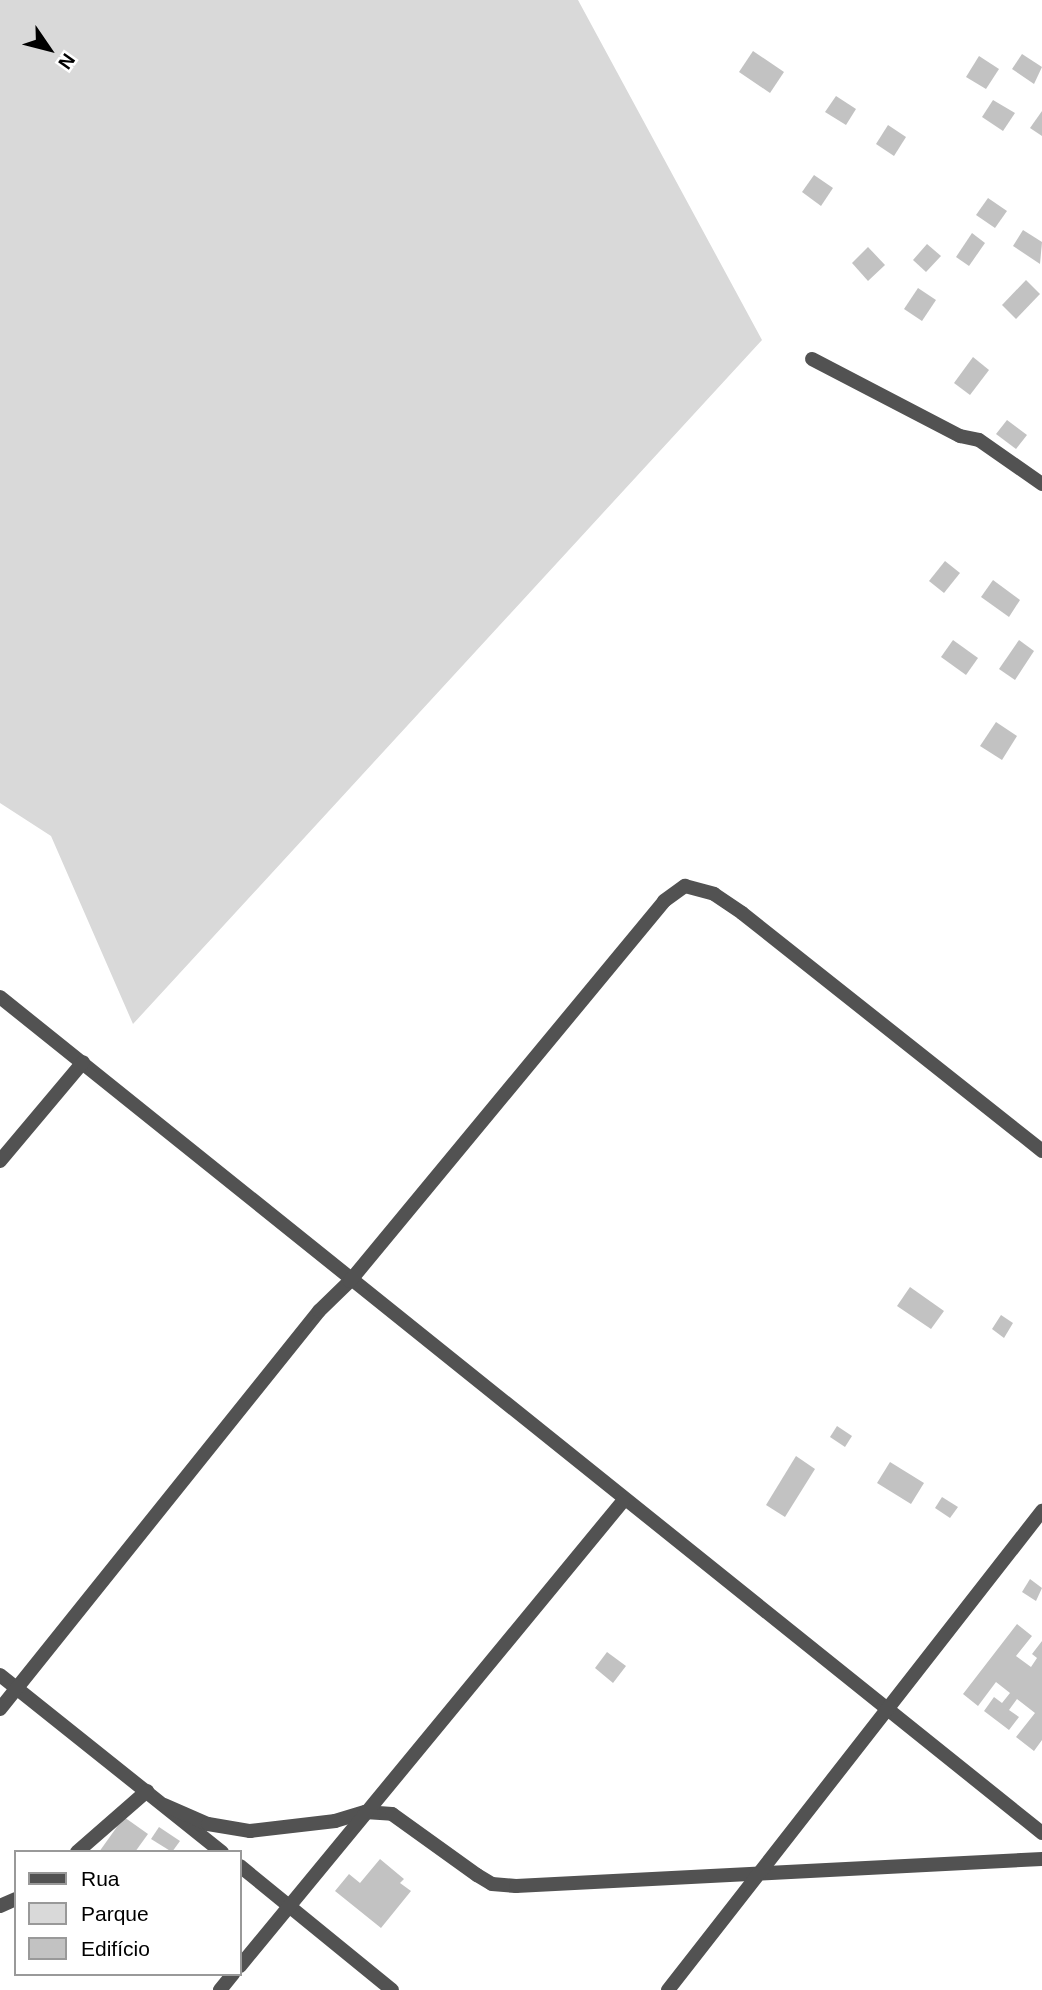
<!DOCTYPE html>
<meta charset="utf-8">
<style>
body{margin:0}
#map{position:relative;width:1042px;height:1990px;overflow:hidden;background:#fff;font-family:Helvetica,sans-serif}
div>[style]{position:absolute}
.green>*{inset:0;background:#d9d9d9}
.building>*{inset:0;background:#c2c2c2}
.street>*{height:14px;margin:-7px;padding:0 7px;transform-origin:7px;border-radius:7px;background:#525252}
span{translate:-50% -50%;white-space:nowrap;text-align:center;line-height:1.15;-webkit-text-stroke:5px #fff;paint-order:stroke}
.legend{position:absolute;left:14px;top:1850px;width:228px;height:126px;box-sizing:border-box;background:#fff;border:2px solid #999;margin:0;padding:9px 12px;list-style:none;font-size:21px;color:#000}
.legend li{display:flex;align-items:center;gap:14px;height:35px}
.legend b{width:35px;border:2px solid #999}
.north{position:absolute;left:14px;top:14px;width:70px;height:70px;-webkit-text-stroke:5px #fff;paint-order:stroke;rotate:125deg;font-size:19px;font-weight:700;line-height:28px;text-align:center;color:#000}
.north::after{content:'';display:block;margin:auto;width:24px;height:32px;background:#000;clip-path:polygon(50% 0,100% 100%,50% 72%,0 100%)}
</style>
<div id="map">
<div class="green">
<div style="clip-path:polygon(0 0,578px 0,762px 340px,133px 1024px,51px 836px,0 803px)"></div>
</div>
<div class="building">
<div style="clip-path:polygon(753px 51px,784px 72px,770px 93px,739px 72px)"></div>
<div style="clip-path:polygon(1022px 54px,1042px 67px,1034px 84px,1012px 69px)"></div>
<div style="clip-path:polygon(979px 56px,999px 69px,986px 89px,966px 77px)"></div>
<div style="clip-path:polygon(836px 96px,856px 109px,846px 125px,825px 112px)"></div>
<div style="clip-path:polygon(993px 100px,1015px 113px,1003px 131px,982px 117px)"></div>
<div style="clip-path:polygon(1042px 111px,1042px 136px,1030px 128px)"></div>
<div style="clip-path:polygon(888px 125px,906px 137px,894px 156px,876px 144px)"></div>
<div style="clip-path:polygon(814px 175px,833px 188px,821px 206px,802px 192px)"></div>
<div style="clip-path:polygon(988px 198px,1007px 211px,995px 228px,976px 215px)"></div>
<div style="clip-path:polygon(1023px 230px,1042px 242px,1040px 264px,1013px 246px)"></div>
<div style="clip-path:polygon(972px 233px,985px 243px,969px 266px,956px 257px)"></div>
<div style="clip-path:polygon(927px 244px,941px 256px,926px 272px,913px 260px)"></div>
<div style="clip-path:polygon(868px 247px,885px 265px,868px 281px,852px 263px)"></div>
<div style="clip-path:polygon(1026px 280px,1040px 294px,1016px 319px,1002px 305px)"></div>
<div style="clip-path:polygon(918px 288px,936px 300px,922px 321px,904px 309px)"></div>
<div style="clip-path:polygon(973px 357px,989px 370px,970px 395px,954px 383px)"></div>
<div style="clip-path:polygon(1007px 420px,1027px 435px,1016px 449px,996px 434px)"></div>
<div style="clip-path:polygon(945px 561px,960px 573px,944px 593px,929px 581px)"></div>
<div style="clip-path:polygon(993px 580px,1020px 600px,1009px 617px,981px 597px)"></div>
<div style="clip-path:polygon(953px 640px,978px 658px,966px 675px,941px 657px)"></div>
<div style="clip-path:polygon(1019px 640px,1034px 651px,1015px 680px,999px 669px)"></div>
<div style="clip-path:polygon(996px 722px,1017px 736px,1002px 760px,980px 746px)"></div>
<div style="clip-path:polygon(910px 1287px,944px 1311px,931px 1329px,897px 1306px)"></div>
<div style="clip-path:polygon(1001px 1315px,1013px 1323px,1004px 1338px,992px 1329px)"></div>
<div style="clip-path:polygon(837px 1426px,852px 1436px,845px 1447px,830px 1437px)"></div>
<div style="clip-path:polygon(796px 1456px,815px 1469px,785px 1517px,766px 1505px)"></div>
<div style="clip-path:polygon(890px 1462px,924px 1483px,911px 1504px,877px 1483px)"></div>
<div style="clip-path:polygon(942px 1497px,958px 1507px,950px 1518px,935px 1508px)"></div>
<div style="clip-path:polygon(1030px 1579px,1042px 1588px,1036px 1601px,1022px 1592px)"></div>
<div style="clip-path:polygon(1017px 1624px,1032px 1636px,1016px 1656px,1031px 1667px,1037px 1658px,1032px 1654px,1042px 1641px,1042px 1740px,1034px 1751px,1016px 1737px,1035px 1713px,1017px 1699px,1009px 1710px,1019px 1717px,1009px 1730px,984px 1711px,994px 1697px,1002px 1703px,1010px 1693px,996px 1682px,978px 1706px,963px 1694px)"></div>
<div style="clip-path:polygon(607px 1652px,626px 1666px,613px 1683px,595px 1668px)"></div>
<div style="clip-path:polygon(124px 1817px,148px 1834px,135px 1852px,99px 1852px)"></div>
<div style="clip-path:polygon(159px 1827px,180px 1841px,172px 1852px,151px 1839px)"></div>
<div style="clip-path:polygon(380px 1859px,404px 1879px,400px 1883px,411px 1891px,381px 1928px,335px 1891px,349px 1874px,360px 1883px)"></div>
</div>
<div class="street">
<div style="left:812px;top:359px;width:167px;rotate:27.5deg"></div>
<div style="left:960px;top:436px;width:19px;rotate:12deg"></div>
<div style="left:979px;top:440px;width:77px;rotate:34.9deg"></div>
<div style="left:0;top:997px;width:1336px;rotate:38.74deg"></div>
<div style="left:0;top:1161px;width:129px;rotate:-50deg"></div>
<div style="left:0;top:1675px;width:284px;rotate:38.6deg"></div>
<div style="left:0;top:1709px;width:510px;rotate:-51.29deg"></div>
<div style="left:319px;top:1311px;width:43px;rotate:-44.1deg"></div>
<div style="left:350px;top:1281px;width:493px;rotate:-50.4deg"></div>
<div style="left:664px;top:901px;width:26px;rotate:-36deg"></div>
<div style="left:685px;top:886px;width:30px;rotate:15deg"></div>
<div style="left:714px;top:894px;width:34px;rotate:34deg"></div>
<div style="left:742px;top:913px;width:383px;rotate:38.4deg"></div>
<div style="left:164px;top:1805px;width:48px;rotate:23.4deg"></div>
<div style="left:208px;top:1824px;width:43px;rotate:9.5deg"></div>
<div style="left:250px;top:1831px;width:86px;rotate:-6.7deg"></div>
<div style="left:335px;top:1821px;width:31px;rotate:-17deg"></div>
<div style="left:365px;top:1812px;width:27px;rotate:4deg"></div>
<div style="left:392px;top:1814px;width:105px;rotate:35.7deg"></div>
<div style="left:477px;top:1875px;width:17px;rotate:31deg"></div>
<div style="left:492px;top:1884px;width:24px;rotate:5deg"></div>
<div style="left:516px;top:1886px;width:527px;rotate:-2.94deg"></div>
<div style="left:77px;top:1852px;width:93px;rotate:-41.1deg"></div>
<div style="left:240px;top:1866px;width:196px;rotate:39.2deg"></div>
<div style="left:0;top:1906px;width:17px;rotate:-24deg"></div>
<div style="left:240px;top:1966px;width:602px;rotate:-50.52deg"></div>
<div style="left:220px;top:1990px;width:21px;rotate:-51deg"></div>
<div style="left:668px;top:1990px;width:608px;rotate:-52.02deg"></div>
</div>
<ul class="legend">
<li><b style="height:9px;background:#525252"></b>Rua</li>
<li><b style="height:19px;background:#d9d9d9"></b>Parque</li>
<li><b style="height:19px;background:#c2c2c2"></b>Edifício</li>
</ul>
<div class="north">N</div>
</div>
